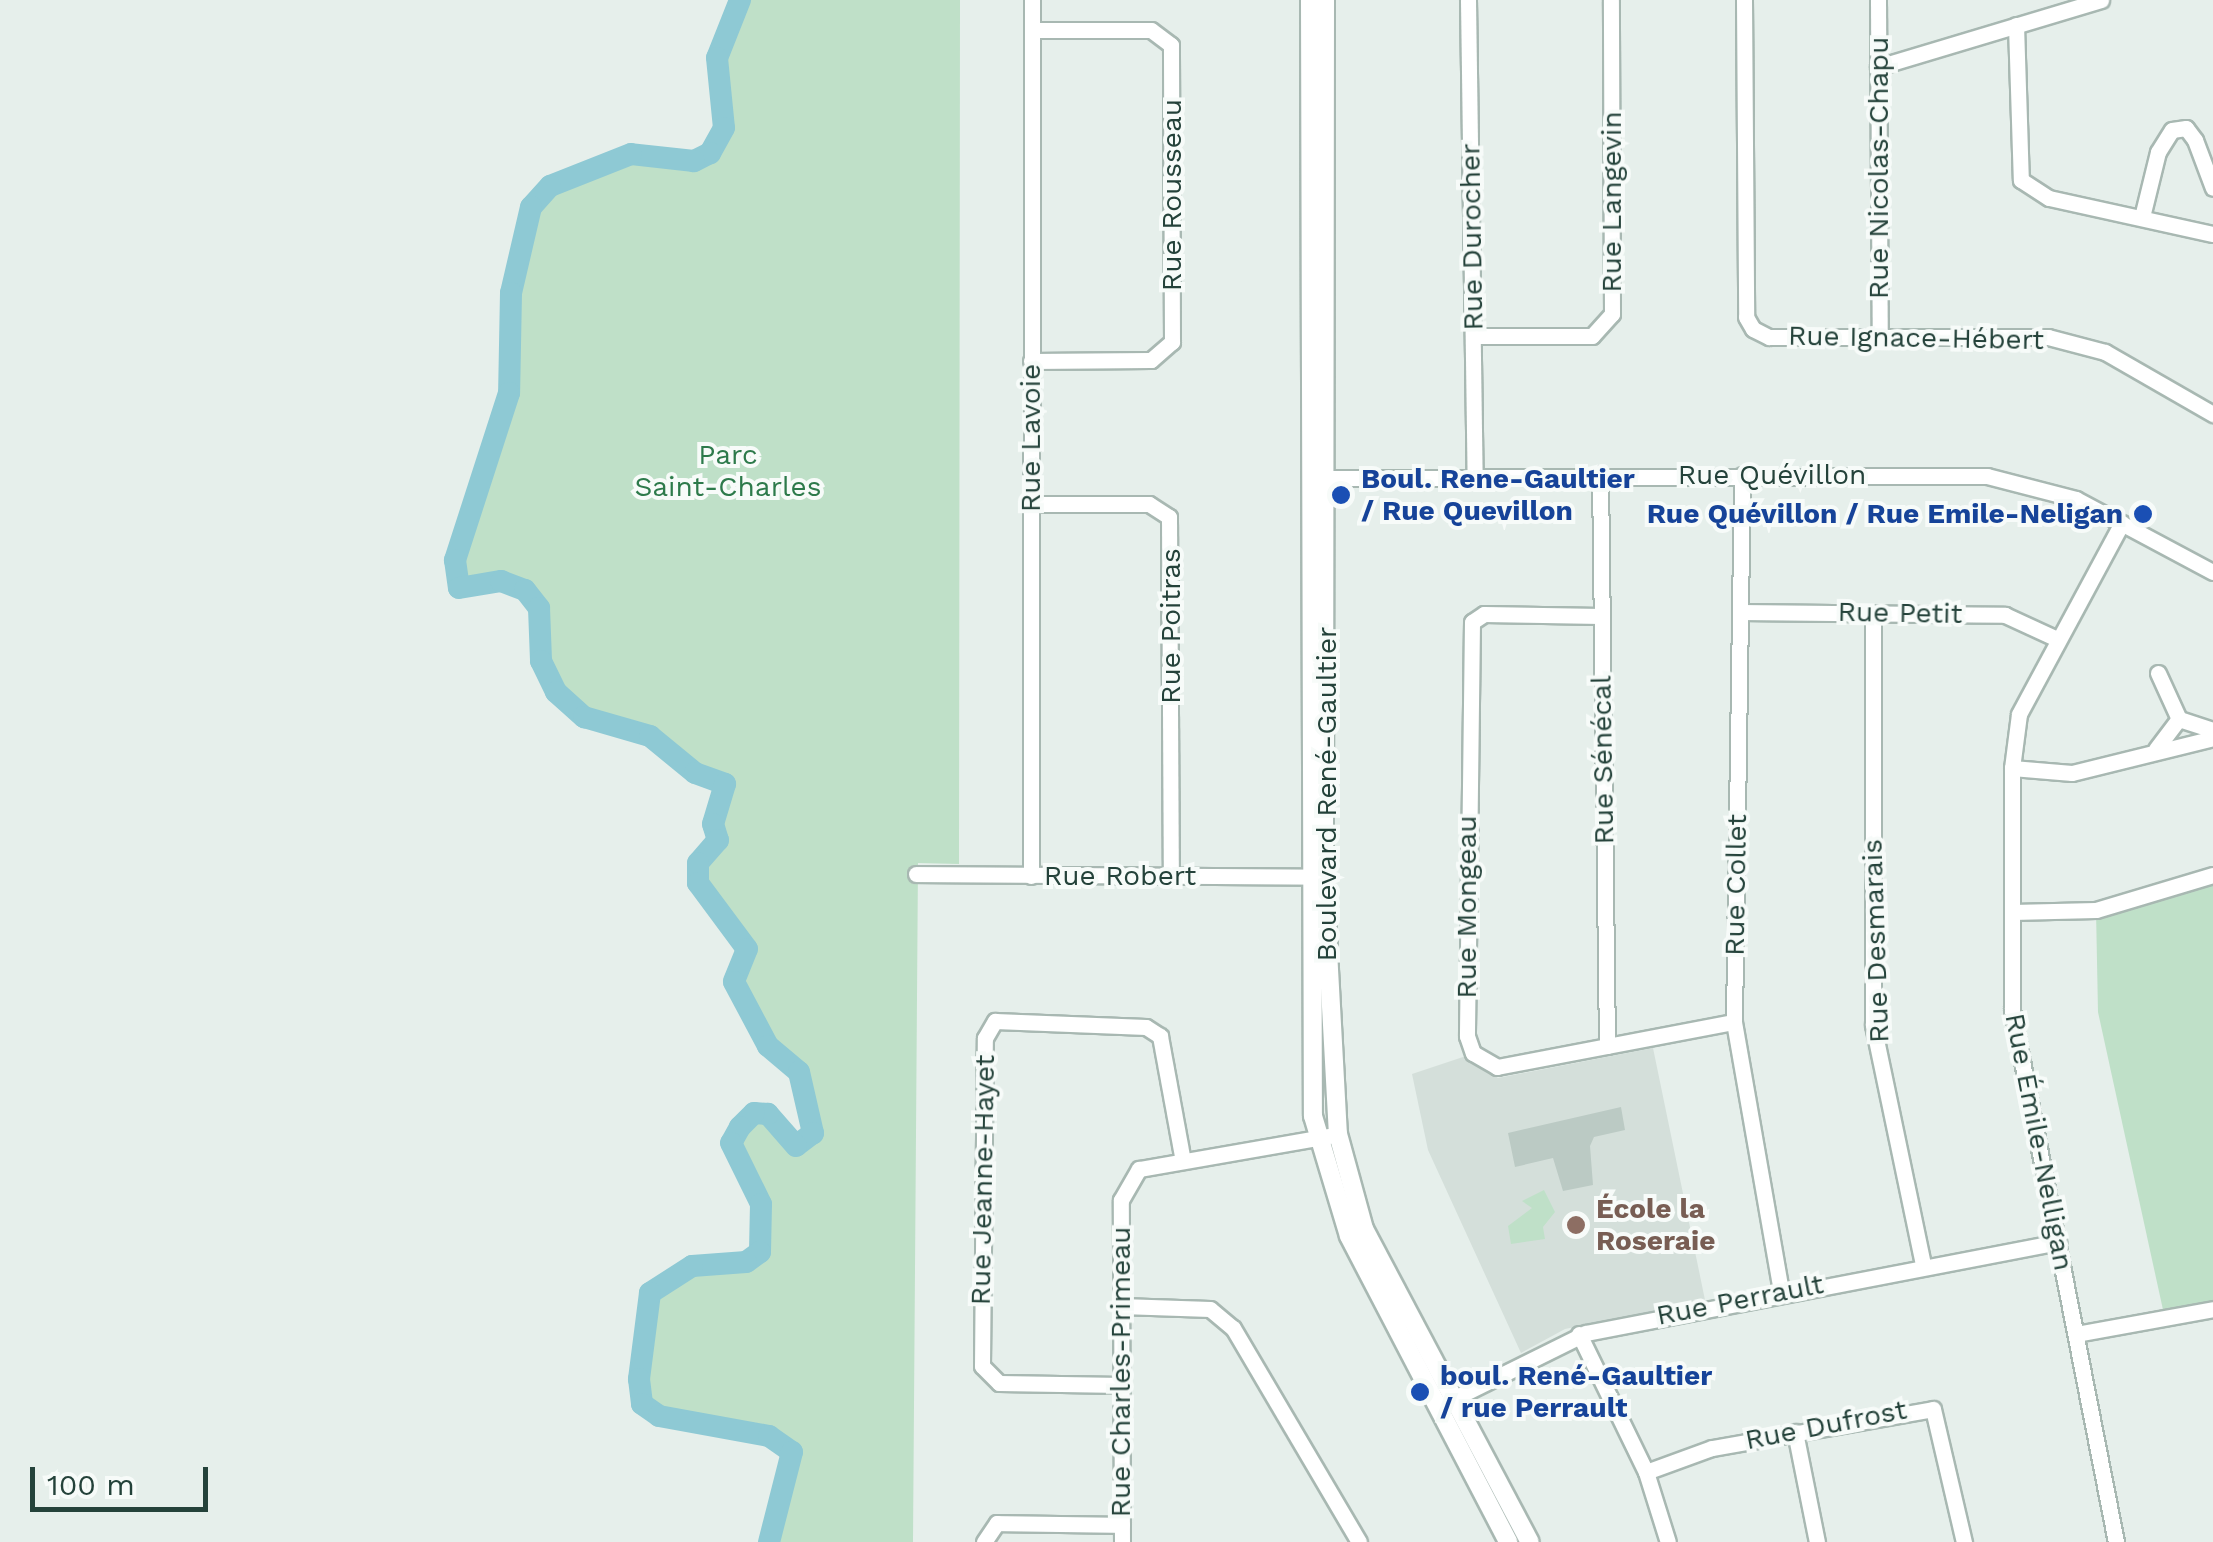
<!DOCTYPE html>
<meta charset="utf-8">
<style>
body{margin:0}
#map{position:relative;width:2213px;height:1542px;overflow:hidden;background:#e6efeb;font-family:"Work Sans",sans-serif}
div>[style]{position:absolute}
.built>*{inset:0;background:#d4dfda}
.green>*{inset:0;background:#bfe0c8}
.river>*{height:22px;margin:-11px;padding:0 11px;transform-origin:11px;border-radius:11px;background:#8ec9d4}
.building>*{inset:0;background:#bbcac4}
.roads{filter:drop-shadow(2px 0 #a8b8b2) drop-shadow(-2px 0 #a8b8b2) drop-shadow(0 2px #a8b8b2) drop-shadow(0 -2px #a8b8b2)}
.minor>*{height:15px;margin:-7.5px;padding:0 7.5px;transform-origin:7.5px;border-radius:7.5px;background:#fff}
.tertiary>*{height:18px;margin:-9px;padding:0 9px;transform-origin:9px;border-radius:9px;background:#fff}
.dots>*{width:28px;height:28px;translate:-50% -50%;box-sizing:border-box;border:5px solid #f7fbf9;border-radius:50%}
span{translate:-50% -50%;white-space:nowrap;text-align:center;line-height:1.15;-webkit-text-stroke:8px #f7fbf9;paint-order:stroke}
.street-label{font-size:28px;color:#24423a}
.park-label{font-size:28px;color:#2d7a4b}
.transit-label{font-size:28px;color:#164399;font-weight:700}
.left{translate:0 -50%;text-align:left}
.right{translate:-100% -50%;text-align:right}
.education-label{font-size:28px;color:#785e54;font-weight:700}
.scale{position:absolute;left:30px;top:1467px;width:178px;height:45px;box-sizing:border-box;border:5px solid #24423a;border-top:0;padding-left:12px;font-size:30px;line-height:35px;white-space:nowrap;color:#24423a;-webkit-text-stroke:8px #f7fbf9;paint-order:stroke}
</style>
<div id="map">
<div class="built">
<div style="clip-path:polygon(1653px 1048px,1705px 1300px,1565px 1329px,1521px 1353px,1428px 1150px,1412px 1074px,1466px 1056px,1498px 1078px)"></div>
</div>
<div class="green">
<div style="clip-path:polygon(740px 0,960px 0,959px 864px,918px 863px,913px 1542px,769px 1542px,791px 1451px,769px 1436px,659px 1416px,642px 1404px,650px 1293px,692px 1266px,746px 1262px,760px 1251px,761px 1204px,731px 1143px,754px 1113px,768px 1114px,804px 1147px,813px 1133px,806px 1101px,799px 1072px,768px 1046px,734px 982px,747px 949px,698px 883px,698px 863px,718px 840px,713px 824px,725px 784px,695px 773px,650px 736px,584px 717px,556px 692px,541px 661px,539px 608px,525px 590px,501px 581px,459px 588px,455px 560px,509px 393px,511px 293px,531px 207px,550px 186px,631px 154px,693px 161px,710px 153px,724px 128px,717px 58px)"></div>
<div style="clip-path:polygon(2213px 875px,2213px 1309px,2165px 1319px,2098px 1012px,2096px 910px)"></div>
<div style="clip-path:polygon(1544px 1190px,1555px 1212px,1543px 1227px,1545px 1239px,1511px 1244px,1508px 1226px,1532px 1208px,1522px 1201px)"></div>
</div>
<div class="river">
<div style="left:740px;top:0;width:62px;rotate:111.6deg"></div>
<div style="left:717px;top:58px;width:70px;rotate:84.3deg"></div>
<div style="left:724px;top:128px;width:29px;rotate:119deg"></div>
<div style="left:710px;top:153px;width:18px;rotate:153deg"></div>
<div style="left:694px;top:161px;width:63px;rotate:-173.7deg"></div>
<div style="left:631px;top:154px;width:87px;rotate:158.4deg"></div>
<div style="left:550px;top:186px;width:28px;rotate:132deg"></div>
<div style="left:531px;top:207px;width:88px;rotate:103.1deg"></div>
<div style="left:511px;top:293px;width:100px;rotate:91.1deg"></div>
<div style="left:509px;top:393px;width:176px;rotate:107.9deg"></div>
<div style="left:455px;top:560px;width:28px;rotate:82deg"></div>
<div style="left:459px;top:588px;width:43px;rotate:-9.5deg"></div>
<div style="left:501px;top:581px;width:26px;rotate:21deg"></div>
<div style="left:525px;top:590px;width:23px;rotate:52deg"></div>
<div style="left:539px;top:608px;width:53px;rotate:87.8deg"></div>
<div style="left:541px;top:661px;width:34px;rotate:64deg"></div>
<div style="left:556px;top:692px;width:38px;rotate:42deg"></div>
<div style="left:584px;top:717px;width:69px;rotate:16.1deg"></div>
<div style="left:650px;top:736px;width:58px;rotate:39.4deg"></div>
<div style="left:695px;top:773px;width:32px;rotate:20deg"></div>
<div style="left:725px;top:784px;width:42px;rotate:106.7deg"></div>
<div style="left:713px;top:824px;width:17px;rotate:73deg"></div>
<div style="left:718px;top:840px;width:30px;rotate:131deg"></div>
<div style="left:698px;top:863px;width:20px;rotate:90deg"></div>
<div style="left:698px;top:883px;width:82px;rotate:53.4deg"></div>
<div style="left:747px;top:949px;width:35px;rotate:112deg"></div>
<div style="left:734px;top:982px;width:72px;rotate:62deg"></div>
<div style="left:768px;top:1046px;width:40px;rotate:40deg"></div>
<div style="left:799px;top:1072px;width:63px;rotate:77.1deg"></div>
<div style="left:813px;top:1133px;width:21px;rotate:143deg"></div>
<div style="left:796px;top:1146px;width:43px;rotate:-131.2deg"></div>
<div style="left:768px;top:1114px;width:14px;rotate:-176deg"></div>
<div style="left:754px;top:1113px;width:20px;rotate:135deg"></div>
<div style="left:740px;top:1127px;width:18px;rotate:119deg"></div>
<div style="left:731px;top:1143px;width:68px;rotate:63.8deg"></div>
<div style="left:761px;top:1204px;width:48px;rotate:91.2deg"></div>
<div style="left:760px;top:1252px;width:17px;rotate:144deg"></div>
<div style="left:746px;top:1262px;width:54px;rotate:175.8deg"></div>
<div style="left:692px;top:1266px;width:50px;rotate:147.3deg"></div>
<div style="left:650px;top:1293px;width:87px;rotate:97.3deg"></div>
<div style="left:639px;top:1379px;width:25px;rotate:83deg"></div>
<div style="left:642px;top:1404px;width:21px;rotate:35deg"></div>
<div style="left:659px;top:1416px;width:112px;rotate:10.3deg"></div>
<div style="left:769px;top:1436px;width:28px;rotate:35deg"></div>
<div style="left:792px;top:1452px;width:93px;rotate:104.3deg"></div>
</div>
<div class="building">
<div style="clip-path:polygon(1621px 1107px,1625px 1130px,1594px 1137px,1590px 1146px,1593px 1185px,1563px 1191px,1553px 1158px,1515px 1167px,1508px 1133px)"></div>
</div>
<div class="roads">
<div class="minor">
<div style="left:1468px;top:0;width:474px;rotate:89.2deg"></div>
<div style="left:1744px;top:0;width:317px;rotate:89.6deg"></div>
<div style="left:1746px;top:317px;width:14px;rotate:60deg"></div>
<div style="left:1753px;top:329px;width:18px;rotate:27deg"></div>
<div style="left:1769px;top:337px;width:279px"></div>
<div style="left:2048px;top:337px;width:59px;rotate:14.7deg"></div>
<div style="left:2105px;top:352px;width:125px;rotate:29.9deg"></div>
<div style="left:1878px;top:0;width:336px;rotate:89.7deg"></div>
<div style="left:2016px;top:25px;width:155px;rotate:88.2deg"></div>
<div style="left:2021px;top:180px;width:33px;rotate:33deg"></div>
<div style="left:2049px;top:198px;width:168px;rotate:12.4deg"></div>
<div style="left:1878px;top:67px;width:233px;rotate:-16.7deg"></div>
<div style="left:2142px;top:217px;width:67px;rotate:-76.2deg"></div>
<div style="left:2158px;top:152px;width:26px;rotate:-58deg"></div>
<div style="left:2172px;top:130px;width:14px;rotate:-8deg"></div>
<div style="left:2186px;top:128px;width:15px;rotate:53deg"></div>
<div style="left:2195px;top:140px;width:51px;rotate:69.4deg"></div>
<div style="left:1473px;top:336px;width:119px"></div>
<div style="left:1592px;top:336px;width:30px;rotate:-48deg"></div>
<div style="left:1612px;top:314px;width:314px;rotate:-90.2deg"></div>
<div style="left:1031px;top:361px;width:120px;rotate:-0.5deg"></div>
<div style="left:1151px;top:360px;width:28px;rotate:-41deg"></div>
<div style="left:1172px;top:342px;width:297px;rotate:-90.2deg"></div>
<div style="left:1171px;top:45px;width:25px;rotate:-143deg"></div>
<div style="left:1151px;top:30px;width:119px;rotate:180deg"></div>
<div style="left:1600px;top:474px;width:572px;rotate:89.3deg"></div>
<div style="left:1742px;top:475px;width:547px;rotate:90.84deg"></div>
<div style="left:1734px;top:1022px;width:273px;rotate:80.1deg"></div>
<div style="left:1314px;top:478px;width:673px;rotate:-0.17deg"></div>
<div style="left:1987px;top:476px;width:92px;rotate:14.5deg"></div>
<div style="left:2076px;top:499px;width:155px;rotate:28.1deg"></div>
<div style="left:1031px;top:504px;width:118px"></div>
<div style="left:1149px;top:504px;width:24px;rotate:33deg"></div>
<div style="left:1169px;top:517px;width:360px;rotate:89.7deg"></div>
<div style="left:1740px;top:612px;width:265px;rotate:0.6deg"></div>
<div style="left:2005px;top:615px;width:55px;rotate:24.7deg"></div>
<div style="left:1873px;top:613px;width:412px;rotate:90deg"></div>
<div style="left:1873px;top:1025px;width:244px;rotate:78.2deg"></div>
<div style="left:1601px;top:616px;width:117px;rotate:-179deg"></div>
<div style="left:1484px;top:614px;width:14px;rotate:146deg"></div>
<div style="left:1472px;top:622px;width:414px;rotate:90.7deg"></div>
<div style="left:1467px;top:1036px;width:18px;rotate:71deg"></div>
<div style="left:1473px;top:1053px;width:28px;rotate:30deg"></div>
<div style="left:1497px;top:1067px;width:241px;rotate:-10.8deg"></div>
<div style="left:2158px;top:673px;width:51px;rotate:65.5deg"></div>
<div style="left:2156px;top:749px;width:38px;rotate:-53deg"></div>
<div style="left:2179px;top:719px;width:36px;rotate:18deg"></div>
<div style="left:2012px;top:768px;width:60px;rotate:4.8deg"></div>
<div style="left:2072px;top:773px;width:145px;rotate:-13.9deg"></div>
<div style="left:916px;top:874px;width:404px;rotate:0.4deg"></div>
<div style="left:1031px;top:876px;width:876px;rotate:-89.93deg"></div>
<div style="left:2012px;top:912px;width:84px;rotate:-1.4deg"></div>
<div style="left:2096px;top:910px;width:122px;rotate:-16.7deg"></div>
<div style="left:1121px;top:1306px;width:89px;rotate:1.9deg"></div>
<div style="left:1210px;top:1309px;width:30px;rotate:40deg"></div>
<div style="left:1233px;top:1328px;width:248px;rotate:59.5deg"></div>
<div style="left:1579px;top:1334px;width:153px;rotate:64.1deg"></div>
<div style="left:1646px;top:1472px;width:73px;rotate:72.6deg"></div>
<div style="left:2076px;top:1334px;width:139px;rotate:-10.3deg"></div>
<div style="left:1122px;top:1385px;width:123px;rotate:-179.1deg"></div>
<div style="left:999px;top:1383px;width:24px;rotate:-135deg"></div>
<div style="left:982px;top:1366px;width:328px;rotate:-89.5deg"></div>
<div style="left:985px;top:1038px;width:20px;rotate:-60deg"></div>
<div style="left:995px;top:1021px;width:151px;rotate:2.3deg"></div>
<div style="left:1146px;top:1027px;width:17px;rotate:33deg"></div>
<div style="left:1160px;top:1036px;width:122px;rotate:79.6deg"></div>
<div style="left:1447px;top:1402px;width:155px;rotate:-26.4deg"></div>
<div style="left:1586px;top:1333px;width:481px;rotate:-10.9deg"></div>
<div style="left:1795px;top:1432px;width:112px;rotate:78.7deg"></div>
<div style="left:1646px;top:1472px;width:70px;rotate:-20deg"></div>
<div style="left:1712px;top:1448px;width:224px;rotate:-10deg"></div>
<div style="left:1933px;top:1409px;width:137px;rotate:76.9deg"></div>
<div style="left:984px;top:1542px;width:23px;rotate:-56deg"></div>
<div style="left:997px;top:1523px;width:125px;rotate:0.9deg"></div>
<div style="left:1122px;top:1542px;width:342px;rotate:-90.2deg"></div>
<div style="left:1121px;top:1200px;width:36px;rotate:-60deg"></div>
<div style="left:1139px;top:1169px;width:193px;rotate:-9.9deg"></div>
<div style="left:2116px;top:1542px;width:542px;rotate:-101.06deg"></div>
<div style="left:2012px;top:1010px;width:242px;rotate:-90deg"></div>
<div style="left:2012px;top:768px;width:54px;rotate:-82.6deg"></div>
<div style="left:2019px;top:714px;width:217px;rotate:-61.7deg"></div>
</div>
<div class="tertiary">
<div style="left:1310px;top:0;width:1116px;rotate:89.85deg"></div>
<div style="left:1313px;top:1116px;width:125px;rotate:73.3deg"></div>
<div style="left:1349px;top:1236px;width:345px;rotate:62.5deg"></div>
<div style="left:1325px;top:0;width:877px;rotate:90.07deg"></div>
<div style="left:1324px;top:877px;width:257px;rotate:86.9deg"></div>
<div style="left:1338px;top:1134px;width:98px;rotate:74.7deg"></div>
<div style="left:1364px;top:1229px;width:354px;rotate:62.1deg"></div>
</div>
</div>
<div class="dots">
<div style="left:1341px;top:495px;background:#1a4fb4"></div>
<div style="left:2143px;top:514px;background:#1a4fb4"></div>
<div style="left:1576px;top:1225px;background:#8d6e63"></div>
<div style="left:1420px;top:1392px;background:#1a4fb4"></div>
</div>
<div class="street-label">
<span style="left:1879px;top:168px;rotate:-90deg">Rue Nicolas-Chapu</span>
<span style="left:1172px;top:195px;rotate:-90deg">Rue Rousseau</span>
<span style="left:1612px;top:202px;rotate:-90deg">Rue Langevin</span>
<span style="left:1472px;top:237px;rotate:-91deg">Rue Durocher</span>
<span style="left:1916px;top:338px;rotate:1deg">Rue Ignace-Hébert</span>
<span style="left:1031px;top:438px;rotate:-90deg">Rue Lavoie</span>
<span style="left:1772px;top:475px">Rue Quévillon</span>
<span style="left:1900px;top:613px;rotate:1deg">Rue Petit</span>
<span style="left:1171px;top:626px;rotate:-90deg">Rue Poitras</span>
<span style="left:1603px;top:760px;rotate:-91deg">Rue Sénécal</span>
<span style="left:1327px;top:794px;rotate:-90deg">Boulevard René-Gaultier</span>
<span style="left:1120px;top:876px">Rue Robert</span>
<span style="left:1736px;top:885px;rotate:-89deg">Rue Collet</span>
<span style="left:1467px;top:907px;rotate:-90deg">Rue Mongeau</span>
<span style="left:1876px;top:941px;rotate:-92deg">Rue Desmarais</span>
<span style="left:2039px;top:1142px;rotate:79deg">Rue Émile-Nelligan</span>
<span style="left:983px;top:1180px;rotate:-89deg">Rue Jeanne-Hayet</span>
<span style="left:1740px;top:1300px;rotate:-11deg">Rue Perrault</span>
<span style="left:1121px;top:1372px;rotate:-90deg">Rue Charles-Primeau</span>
<span style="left:1826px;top:1425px;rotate:-11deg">Rue Dufrost</span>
</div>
<div class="park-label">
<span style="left:728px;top:471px">Parc<br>Saint-Charles</span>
</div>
<div class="transit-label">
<span class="left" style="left:1361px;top:495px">Boul. Rene-Gaultier<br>/ Rue Quevillon</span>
<span class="right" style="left:2123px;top:514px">Rue Quévillon / Rue Emile-Neligan</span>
<span class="left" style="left:1440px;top:1392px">boul. René-Gaultier<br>/ rue Perrault</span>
</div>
<div class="education-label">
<span class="left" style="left:1596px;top:1225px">École la<br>Roseraie</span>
</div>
<div class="scale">100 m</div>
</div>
